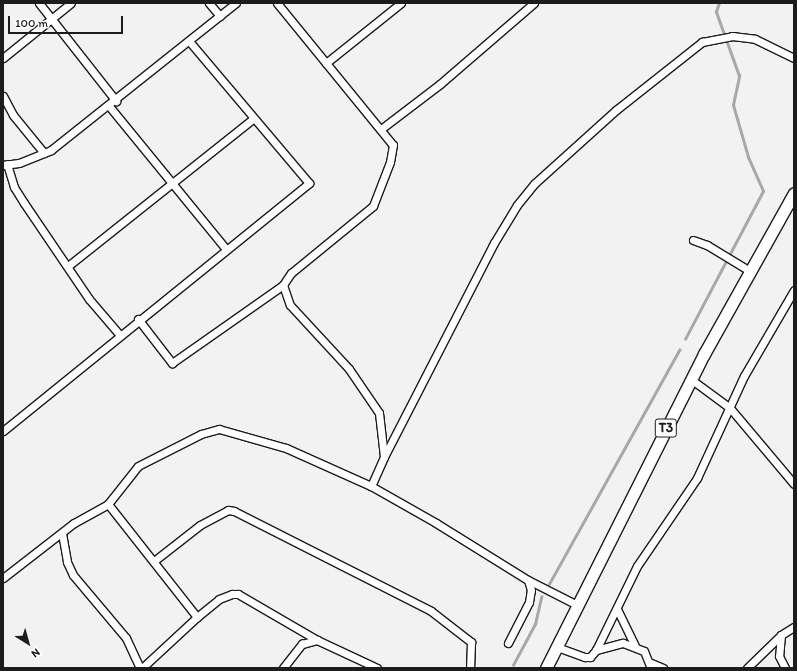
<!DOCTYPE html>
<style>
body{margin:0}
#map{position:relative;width:797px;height:671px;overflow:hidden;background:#f2f2f2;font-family:Itim,sans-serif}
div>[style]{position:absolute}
.stream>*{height:2.5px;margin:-1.25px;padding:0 1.25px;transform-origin:1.25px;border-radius:1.25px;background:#a8a8a8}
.roads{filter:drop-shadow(1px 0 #1c1c1c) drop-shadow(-1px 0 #1c1c1c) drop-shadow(0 1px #1c1c1c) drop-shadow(0 -1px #1c1c1c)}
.minor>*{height:7px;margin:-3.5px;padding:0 3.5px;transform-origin:3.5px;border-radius:3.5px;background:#fff}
.trunk>*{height:11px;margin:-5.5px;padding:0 5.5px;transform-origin:5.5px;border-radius:5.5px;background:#fff}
span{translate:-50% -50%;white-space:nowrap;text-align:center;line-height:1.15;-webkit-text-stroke:3px #fff;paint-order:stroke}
.shield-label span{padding:1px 3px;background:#fff;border:1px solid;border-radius:3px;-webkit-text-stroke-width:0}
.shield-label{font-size:13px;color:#1c1c1c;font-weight:700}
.frame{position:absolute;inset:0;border:4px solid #1c1c1c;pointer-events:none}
.north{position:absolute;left:8px;top:623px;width:40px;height:40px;-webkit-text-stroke:3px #fff;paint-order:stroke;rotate:143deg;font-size:11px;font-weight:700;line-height:16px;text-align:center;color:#1c1c1c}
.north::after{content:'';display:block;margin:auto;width:14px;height:18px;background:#1c1c1c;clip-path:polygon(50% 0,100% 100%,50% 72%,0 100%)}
.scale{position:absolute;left:8px;top:16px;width:115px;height:18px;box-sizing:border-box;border:2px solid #1c1c1c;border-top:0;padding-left:5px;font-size:12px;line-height:14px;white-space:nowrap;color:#1c1c1c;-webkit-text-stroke:3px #fff;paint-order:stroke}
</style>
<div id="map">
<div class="stream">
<div style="left:685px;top:339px;width:167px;rotate:-62.2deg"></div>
<div style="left:763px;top:191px;width:37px;rotate:-114deg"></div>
<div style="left:748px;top:157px;width:54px;rotate:-106.1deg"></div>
<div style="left:733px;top:105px;width:30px;rotate:-78deg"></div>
<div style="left:739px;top:76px;width:68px;rotate:-109.8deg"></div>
<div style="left:716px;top:12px;width:9px;rotate:-72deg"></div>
<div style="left:549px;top:584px;width:268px;rotate:-60.9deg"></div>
<div style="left:513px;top:665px;width:47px;rotate:-61.8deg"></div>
<div style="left:535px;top:624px;width:28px;rotate:-77deg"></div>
</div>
<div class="roads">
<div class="minor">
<div style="left:39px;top:3px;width:125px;rotate:51.8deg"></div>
<div style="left:209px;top:3px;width:17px;rotate:50deg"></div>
<div style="left:277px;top:3px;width:183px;rotate:50.8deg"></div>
<div style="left:393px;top:145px;width:17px;rotate:100deg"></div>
<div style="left:390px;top:162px;width:47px;rotate:111.1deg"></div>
<div style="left:373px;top:206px;width:106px;rotate:140.7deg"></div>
<div style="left:291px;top:273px;width:14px;rotate:124deg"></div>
<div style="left:283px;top:285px;width:21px;rotate:71deg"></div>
<div style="left:290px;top:305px;width:87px;rotate:47.3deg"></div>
<div style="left:349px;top:369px;width:53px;rotate:55.7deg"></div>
<div style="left:379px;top:413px;width:44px;rotate:83.5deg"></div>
<div style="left:384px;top:457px;width:32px;rotate:114deg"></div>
<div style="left:3px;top:58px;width:87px;rotate:-39deg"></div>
<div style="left:326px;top:63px;width:96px;rotate:-38.7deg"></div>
<div style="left:3px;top:96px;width:21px;rotate:62deg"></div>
<div style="left:13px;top:115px;width:49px;rotate:50.8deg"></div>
<div style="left:109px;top:106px;width:185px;rotate:50.7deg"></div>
<div style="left:381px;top:129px;width:74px;rotate:-37.3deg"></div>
<div style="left:440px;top:84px;width:124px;rotate:-40.8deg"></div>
<div style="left:7px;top:164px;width:24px;rotate:73deg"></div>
<div style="left:14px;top:187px;width:19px;rotate:58deg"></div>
<div style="left:24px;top:203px;width:116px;rotate:55.9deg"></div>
<div style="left:89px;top:299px;width:46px;rotate:49.4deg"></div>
<div style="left:3px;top:165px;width:16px;rotate:-7deg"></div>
<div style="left:19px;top:163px;width:35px;rotate:-22deg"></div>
<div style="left:51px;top:150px;width:236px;rotate:-38.5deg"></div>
<div style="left:693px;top:240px;width:15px;rotate:20deg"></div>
<div style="left:707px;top:245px;width:50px;rotate:31.2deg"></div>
<div style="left:68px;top:266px;width:236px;rotate:-38.5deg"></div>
<div style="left:138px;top:319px;width:56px;rotate:52.3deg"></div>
<div style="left:172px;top:363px;width:136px;rotate:-35.1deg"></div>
<div style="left:692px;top:380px;width:47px;rotate:36.4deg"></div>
<div style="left:730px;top:408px;width:99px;rotate:49.9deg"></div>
<div style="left:3px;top:431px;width:394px;rotate:-39deg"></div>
<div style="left:309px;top:183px;width:186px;rotate:-130.2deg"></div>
<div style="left:384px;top:457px;width:241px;rotate:-62.8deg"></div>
<div style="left:494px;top:243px;width:44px;rotate:-58.8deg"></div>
<div style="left:517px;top:205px;width:28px;rotate:-51deg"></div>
<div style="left:535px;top:183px;width:109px;rotate:-42deg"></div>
<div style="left:616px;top:110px;width:110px;rotate:-38.3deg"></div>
<div style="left:702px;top:42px;width:31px;rotate:-11deg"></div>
<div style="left:732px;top:36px;width:23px;rotate:7deg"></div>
<div style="left:755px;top:39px;width:43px;rotate:26deg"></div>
<div style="left:108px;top:504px;width:144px;rotate:51.8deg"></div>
<div style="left:62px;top:533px;width:29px;rotate:80deg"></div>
<div style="left:67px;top:562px;width:14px;rotate:65deg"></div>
<div style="left:73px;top:575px;width:82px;rotate:49.9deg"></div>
<div style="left:126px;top:638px;width:33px;rotate:65deg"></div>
<div style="left:154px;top:561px;width:58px;rotate:-38deg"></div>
<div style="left:200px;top:525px;width:32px;rotate:-28deg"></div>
<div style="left:228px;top:510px;width:6px;rotate:9deg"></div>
<div style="left:234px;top:511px;width:221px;rotate:26.9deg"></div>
<div style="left:431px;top:611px;width:51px;rotate:37.8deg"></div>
<div style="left:471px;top:642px;width:26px;rotate:92deg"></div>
<div style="left:3px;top:578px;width:90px;rotate:-37.8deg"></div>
<div style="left:74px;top:523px;width:39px;rotate:-29deg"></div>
<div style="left:108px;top:504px;width:48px;rotate:-51.7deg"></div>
<div style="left:138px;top:466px;width:71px;rotate:-26.9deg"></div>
<div style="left:201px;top:434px;width:19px;rotate:-16deg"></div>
<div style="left:219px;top:429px;width:70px;rotate:15.8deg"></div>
<div style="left:286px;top:448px;width:93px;rotate:24.1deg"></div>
<div style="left:371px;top:486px;width:75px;rotate:29.6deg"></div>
<div style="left:436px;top:523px;width:108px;rotate:31.8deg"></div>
<div style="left:528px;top:580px;width:55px;rotate:27deg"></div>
<div style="left:617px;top:609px;width:41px;rotate:64.1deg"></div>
<div style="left:781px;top:635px;width:21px;rotate:95deg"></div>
<div style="left:779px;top:656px;width:13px;rotate:63deg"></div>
<div style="left:508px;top:643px;width:46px;rotate:-62.9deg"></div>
<div style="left:529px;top:602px;width:12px;rotate:-81deg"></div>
<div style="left:531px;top:590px;width:10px;rotate:-107deg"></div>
<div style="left:557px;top:647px;width:30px;rotate:20deg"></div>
<div style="left:585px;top:657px;width:5px"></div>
<div style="left:590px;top:657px;width:9px;rotate:-49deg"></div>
<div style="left:596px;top:650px;width:28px;rotate:-15deg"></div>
<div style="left:623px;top:643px;width:22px;rotate:21deg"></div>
<div style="left:644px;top:651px;width:18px;rotate:68deg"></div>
<div style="left:596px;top:650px;width:93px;rotate:-64deg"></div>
<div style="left:637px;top:566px;width:107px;rotate:-55.7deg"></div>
<div style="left:697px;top:478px;width:112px;rotate:-65.3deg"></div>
<div style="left:744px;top:376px;width:99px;rotate:-59.8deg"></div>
<div style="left:651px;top:663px;width:13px;rotate:23deg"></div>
<div style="left:142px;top:668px;width:75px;rotate:-42.8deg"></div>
<div style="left:197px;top:617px;width:28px;rotate:-39deg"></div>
<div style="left:219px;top:599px;width:14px;rotate:-21deg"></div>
<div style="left:232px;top:594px;width:6px"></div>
<div style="left:238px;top:594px;width:91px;rotate:30.2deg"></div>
<div style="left:317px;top:640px;width:66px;rotate:25deg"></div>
<div style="left:283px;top:668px;width:31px;rotate:-52deg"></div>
<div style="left:302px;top:644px;width:16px;rotate:-15deg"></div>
<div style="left:747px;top:668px;width:47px;rotate:-44.1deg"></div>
<div style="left:781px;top:635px;width:15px;rotate:-32deg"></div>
</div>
<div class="trunk">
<div style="left:546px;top:668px;width:352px;rotate:-63.3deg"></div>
<div style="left:704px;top:354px;width:184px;rotate:-60.8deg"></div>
</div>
</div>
<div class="shield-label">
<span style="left:666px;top:428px">T3</span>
</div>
<div class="frame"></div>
<div class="north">N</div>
<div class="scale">100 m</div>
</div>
